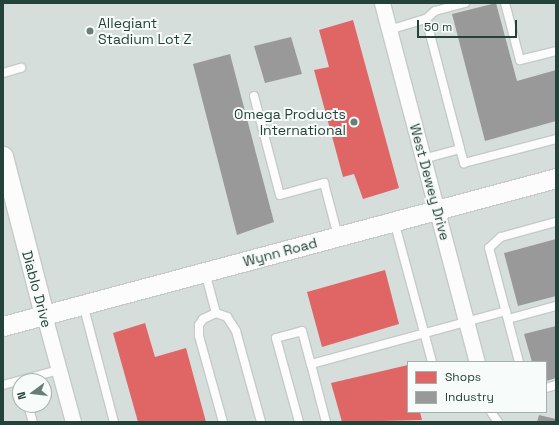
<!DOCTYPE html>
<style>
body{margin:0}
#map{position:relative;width:559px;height:425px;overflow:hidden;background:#e8edeb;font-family:"Space Grotesk",sans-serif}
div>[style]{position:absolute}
.built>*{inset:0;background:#d6dedb}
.shops>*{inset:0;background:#e06666}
.industry>*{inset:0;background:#999}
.roads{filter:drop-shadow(1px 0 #c5cac8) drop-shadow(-1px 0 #c5cac8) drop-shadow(0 1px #c5cac8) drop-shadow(0 -1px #c5cac8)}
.service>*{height:8px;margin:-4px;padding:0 4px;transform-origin:4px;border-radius:4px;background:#fcfcfc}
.minor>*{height:15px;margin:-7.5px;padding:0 7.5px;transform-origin:7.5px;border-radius:7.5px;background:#fcfcfc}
.tertiary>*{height:19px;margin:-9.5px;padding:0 9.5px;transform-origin:9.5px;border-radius:9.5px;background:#fcfcfc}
.dots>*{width:11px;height:11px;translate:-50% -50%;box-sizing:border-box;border:2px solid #f7fbf9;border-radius:50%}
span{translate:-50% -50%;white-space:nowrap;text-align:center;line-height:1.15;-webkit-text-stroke:4px #f7fbf9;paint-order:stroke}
.poi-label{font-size:14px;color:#24423a}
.left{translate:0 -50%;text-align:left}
.right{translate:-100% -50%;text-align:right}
.street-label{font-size:14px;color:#24423a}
.frame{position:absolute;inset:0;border:4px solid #24423a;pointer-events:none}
.legend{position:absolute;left:407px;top:361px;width:140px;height:52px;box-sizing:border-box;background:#f7fbf9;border:1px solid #a3b1ad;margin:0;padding:5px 7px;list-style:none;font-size:12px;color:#24423a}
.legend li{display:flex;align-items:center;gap:8px;height:20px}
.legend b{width:20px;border:1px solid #a3b1ad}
.north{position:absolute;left:12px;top:373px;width:40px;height:40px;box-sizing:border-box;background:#f7fbf9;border:1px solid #a3b1ad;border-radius:50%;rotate:255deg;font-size:11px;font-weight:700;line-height:16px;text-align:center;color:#24423a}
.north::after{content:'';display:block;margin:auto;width:14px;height:18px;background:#697e78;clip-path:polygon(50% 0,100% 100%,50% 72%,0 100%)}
.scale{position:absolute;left:417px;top:20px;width:100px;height:18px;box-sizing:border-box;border:2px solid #24423a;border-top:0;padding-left:5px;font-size:12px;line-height:14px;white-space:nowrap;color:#24423a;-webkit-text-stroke:3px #f7fbf9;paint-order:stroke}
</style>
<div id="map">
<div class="built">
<div style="clip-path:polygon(evenodd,3px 3px,556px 3px,556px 422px,3px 422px,3px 3px,408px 362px,546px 362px,546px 412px,408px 412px,408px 362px,3px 3px,20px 381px,44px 381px,44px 405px,20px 405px,20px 381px)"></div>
</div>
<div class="shops">
<div style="clip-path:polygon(353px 20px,399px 188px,363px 199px,354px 174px,343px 177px,314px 70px,329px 67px,319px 30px)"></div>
<div style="clip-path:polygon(385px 270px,399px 324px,322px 347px,307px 292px)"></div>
<div style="clip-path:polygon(145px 323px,155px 357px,186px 348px,206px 422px,138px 422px,113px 333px)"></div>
<div style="clip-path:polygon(408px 365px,408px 412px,420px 412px,422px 420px,342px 422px,331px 383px)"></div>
</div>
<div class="industry">
<div style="clip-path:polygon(496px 3px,517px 81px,556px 70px,556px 121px,485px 141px,452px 14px)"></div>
<div style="clip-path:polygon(291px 37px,302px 74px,265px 83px,254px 46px)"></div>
<div style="clip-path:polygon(230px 54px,274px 222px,237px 235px,193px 64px)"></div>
<div style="clip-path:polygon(556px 239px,556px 296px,518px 306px,504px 253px)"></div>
<div style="clip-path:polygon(556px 326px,556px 378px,546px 381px,546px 362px,532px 362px,524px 334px)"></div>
<div style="clip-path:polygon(539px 415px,556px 419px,556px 422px,537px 422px)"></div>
</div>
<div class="roads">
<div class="service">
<div style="left:505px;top:3px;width:59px;rotate:75.3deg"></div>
<div style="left:520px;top:60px;width:37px;rotate:-14deg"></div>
<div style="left:426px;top:19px;width:12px;rotate:-42deg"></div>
<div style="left:435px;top:11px;width:31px;rotate:-15deg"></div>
<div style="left:389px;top:30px;width:39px;rotate:-17deg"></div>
<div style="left:426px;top:19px;width:134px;rotate:75.3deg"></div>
<div style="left:460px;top:149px;width:38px;rotate:165deg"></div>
<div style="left:3px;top:73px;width:19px;rotate:-16deg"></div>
<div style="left:254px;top:96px;width:102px;rotate:75.3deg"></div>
<div style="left:280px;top:195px;width:46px;rotate:-15.3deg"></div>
<div style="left:324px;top:183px;width:55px;rotate:75.2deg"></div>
<div style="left:460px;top:149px;width:15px;rotate:74deg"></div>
<div style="left:464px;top:163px;width:95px;rotate:-14.6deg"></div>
<div style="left:394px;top:221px;width:146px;rotate:74.9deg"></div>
<div style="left:205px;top:272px;width:42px;rotate:75deg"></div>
<div style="left:83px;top:304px;width:122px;rotate:75.3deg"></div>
<div style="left:508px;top:319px;width:50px;rotate:-15.2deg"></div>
<div style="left:519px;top:362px;width:118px;rotate:-104.7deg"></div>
<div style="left:489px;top:248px;width:16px;rotate:-43deg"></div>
<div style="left:501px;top:237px;width:57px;rotate:-15.3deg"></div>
<div style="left:3px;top:385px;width:58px;rotate:-15deg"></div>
<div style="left:546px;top:388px;width:10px;rotate:-17deg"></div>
<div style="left:28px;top:405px;width:18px;rotate:74deg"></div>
<div style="left:491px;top:412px;width:12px;rotate:55deg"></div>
<div style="left:223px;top:422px;width:89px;rotate:-105.6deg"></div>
<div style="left:199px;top:336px;width:11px;rotate:-90deg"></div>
<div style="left:199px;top:325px;width:7px;rotate:-56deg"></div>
<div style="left:203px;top:319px;width:14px;rotate:-25deg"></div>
<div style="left:216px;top:313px;width:12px;rotate:20deg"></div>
<div style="left:227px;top:317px;width:17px;rotate:57deg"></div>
<div style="left:236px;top:331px;width:94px;rotate:74.6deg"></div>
<div style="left:299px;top:422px;width:87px;rotate:-105.3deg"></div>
<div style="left:276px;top:338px;width:27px;rotate:-15deg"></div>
<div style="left:302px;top:331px;width:34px;rotate:75deg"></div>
<div style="left:326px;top:422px;width:60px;rotate:-104.5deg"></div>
<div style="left:311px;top:364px;width:202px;rotate:-15.2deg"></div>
</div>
<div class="minor">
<div style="left:382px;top:3px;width:371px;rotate:75.2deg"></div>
<div style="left:44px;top:315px;width:111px;rotate:74.8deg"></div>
</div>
<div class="tertiary">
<div style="left:3px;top:156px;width:164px;rotate:75.5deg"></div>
<div style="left:3px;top:326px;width:572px;rotate:-14.98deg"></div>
</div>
</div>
<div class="dots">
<div style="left:90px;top:31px;background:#697e78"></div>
<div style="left:354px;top:122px;background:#697e78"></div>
</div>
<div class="poi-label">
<span class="left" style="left:98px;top:31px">Allegiant<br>Stadium Lot Z</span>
<span class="right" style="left:346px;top:122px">Omega Products<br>International</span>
</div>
<div class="street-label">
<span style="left:430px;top:182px;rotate:75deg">West Dewey Drive</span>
<span style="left:280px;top:252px;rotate:-15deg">Wynn Road</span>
<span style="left:37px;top:289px;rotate:75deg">Diablo Drive</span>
</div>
<div class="frame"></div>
<ul class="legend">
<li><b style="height:11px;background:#e06666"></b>Shops</li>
<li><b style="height:11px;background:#999"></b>Industry</li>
</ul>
<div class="north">N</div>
<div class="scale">50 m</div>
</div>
